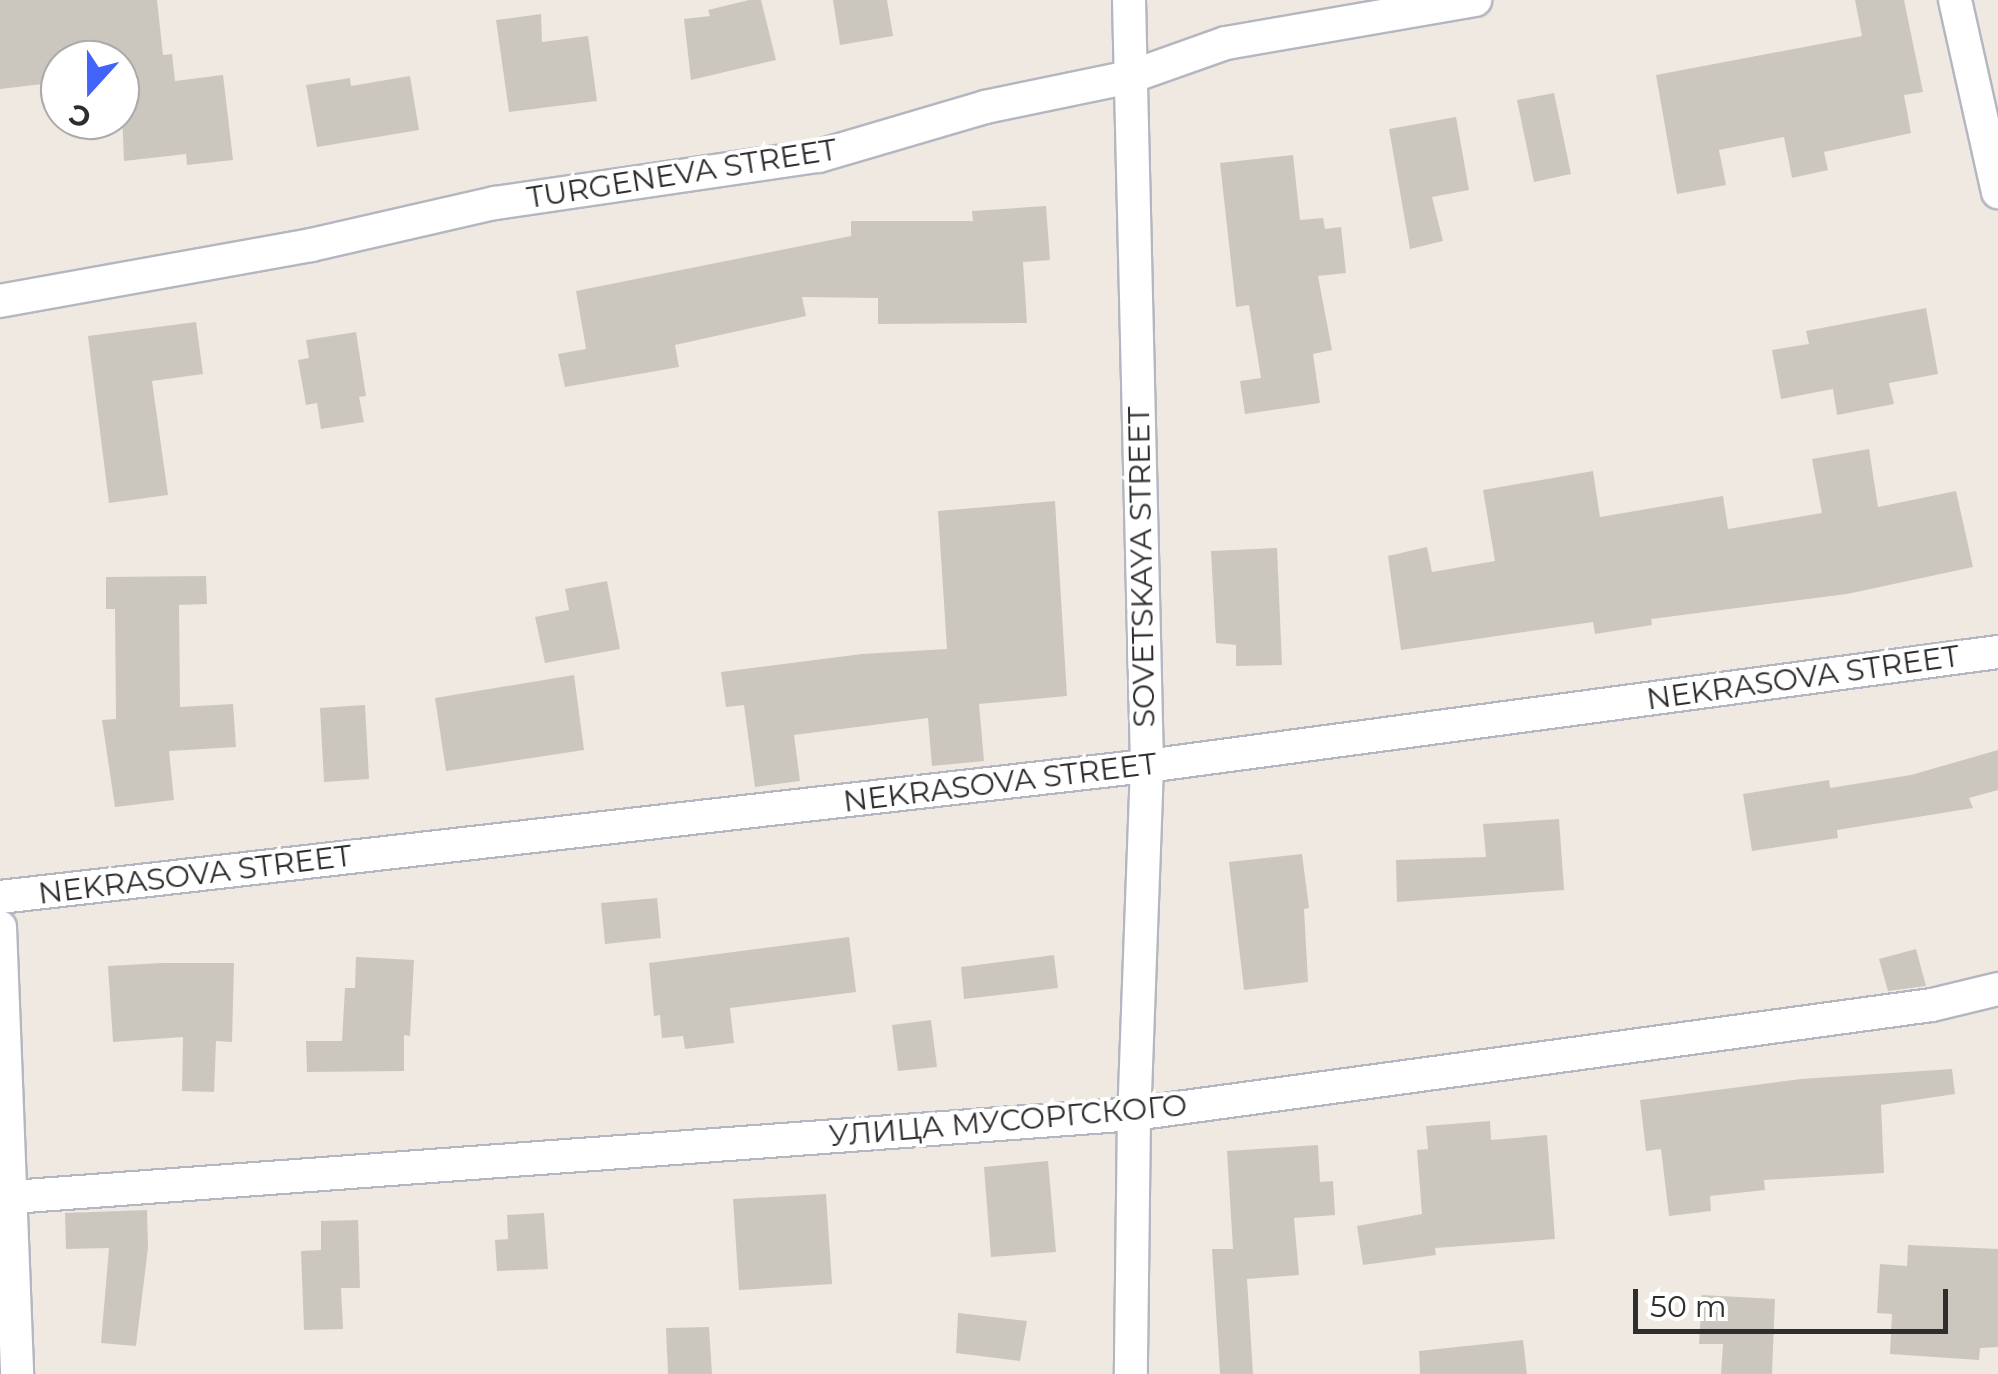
<!DOCTYPE html>
<meta charset="utf-8">
<style>
body{margin:0}
#map{position:relative;width:1998px;height:1374px;overflow:hidden;background:#efe9e1;font-family:Montserrat,sans-serif}
div>[style]{position:absolute}
.building>*{inset:0;background:#cbc7bf}
.roads{filter:drop-shadow(2px 0 #b4b7c1) drop-shadow(-2px 0 #b4b7c1) drop-shadow(0 2px #b4b7c1) drop-shadow(0 -2px #b4b7c1)}
.minor>*{height:32px;margin:-16px;padding:0 16px;transform-origin:16px;border-radius:16px;background:#fff}
span{translate:-50% -50%;white-space:nowrap;text-align:center;line-height:1.15;-webkit-text-stroke:8px #fff;paint-order:stroke}
.street-label{font-size:30px;color:#2e2e2e}
.north{position:absolute;left:40px;top:40px;width:100px;height:100px;box-sizing:border-box;background:#fff;border:2px solid #ababab;border-radius:50%;rotate:201deg;font-size:28px;font-weight:700;line-height:40px;text-align:center;color:#2e2e2e}
.north::after{content:'';display:block;margin:auto;width:35px;height:45px;background:#4264fb;clip-path:polygon(50% 0,100% 100%,50% 72%,0 100%)}
.scale{position:absolute;left:1633px;top:1289px;width:315px;height:45px;box-sizing:border-box;border:5px solid #2e2e2e;border-top:0;padding-left:12px;font-size:30px;line-height:35px;white-space:nowrap;color:#2e2e2e;-webkit-text-stroke:8px #fff;paint-order:stroke}
</style>
<div id="map">
<div class="building">
<div style="clip-path:polygon(0 0,157px 0,163px 55px,172px 54px,175px 81px,223px 75px,233px 160px,187px 165px,186px 154px,124px 161px,120px 60px,60px 60px,60px 82px,0 89px)"></div>
<div style="clip-path:polygon(749px 0,761px 0,776px 60px,691px 80px,684px 19px,710px 16px,708px 10px)"></div>
<div style="clip-path:polygon(833px 0,887px 0,893px 36px,840px 45px)"></div>
<div style="clip-path:polygon(1855px 0,1904px 0,1923px 92px,1904px 95px,1911px 133px,1824px 152px,1828px 170px,1792px 178px,1784px 137px,1719px 150px,1726px 185px,1677px 194px,1656px 75px,1862px 36px)"></div>
<div style="clip-path:polygon(541px 14px,542px 42px,588px 36px,597px 101px,509px 112px,496px 20px)"></div>
<div style="clip-path:polygon(410px 76px,419px 130px,317px 147px,306px 85px,350px 78px,351px 86px)"></div>
<div style="clip-path:polygon(1554px 93px,1571px 174px,1534px 182px,1517px 100px)"></div>
<div style="clip-path:polygon(1456px 117px,1469px 190px,1432px 197px,1443px 241px,1410px 249px,1389px 129px)"></div>
<div style="clip-path:polygon(1293px 155px,1300px 220px,1323px 218px,1325px 229px,1341px 227px,1346px 273px,1318px 276px,1332px 350px,1313px 354px,1320px 403px,1245px 414px,1240px 381px,1261px 378px,1249px 305px,1236px 307px,1220px 163px)"></div>
<div style="clip-path:polygon(1046px 206px,1050px 260px,1023px 262px,1027px 323px,878px 324px,878px 298px,802px 297px,806px 316px,675px 345px,679px 367px,565px 387px,558px 354px,586px 349px,576px 291px,851px 236px,851px 221px,973px 221px,972px 211px)"></div>
<div style="clip-path:polygon(1926px 308px,1938px 374px,1889px 383px,1894px 404px,1837px 415px,1833px 389px,1781px 399px,1772px 350px,1809px 344px,1806px 331px)"></div>
<div style="clip-path:polygon(196px 322px,203px 374px,152px 381px,168px 495px,109px 503px,88px 336px)"></div>
<div style="clip-path:polygon(356px 332px,366px 396px,359px 397px,364px 422px,321px 429px,317px 403px,306px 405px,298px 360px,309px 358px,306px 340px)"></div>
<div style="clip-path:polygon(1869px 449px,1878px 507px,1956px 491px,1973px 567px,1847px 594px,1651px 619px,1652px 625px,1595px 634px,1593px 622px,1401px 650px,1388px 556px,1427px 547px,1432px 572px,1495px 561px,1483px 490px,1593px 471px,1600px 517px,1723px 496px,1728px 529px,1822px 513px,1812px 459px)"></div>
<div style="clip-path:polygon(1055px 501px,1067px 696px,979px 704px,984px 761px,932px 766px,928px 718px,794px 735px,800px 781px,755px 787px,744px 705px,726px 707px,721px 672px,862px 654px,947px 649px,938px 511px)"></div>
<div style="clip-path:polygon(1277px 548px,1282px 665px,1236px 666px,1236px 645px,1216px 643px,1211px 551px)"></div>
<div style="clip-path:polygon(206px 576px,207px 604px,179px 605px,180px 707px,233px 704px,236px 747px,169px 751px,174px 800px,115px 807px,102px 720px,116px 719px,115px 609px,106px 609px,106px 577px)"></div>
<div style="clip-path:polygon(607px 581px,620px 649px,545px 663px,535px 617px,569px 610px,565px 589px)"></div>
<div style="clip-path:polygon(574px 675px,584px 750px,446px 771px,435px 698px)"></div>
<div style="clip-path:polygon(365px 705px,369px 779px,324px 782px,320px 708px)"></div>
<div style="clip-path:polygon(1998px 750px,1998px 790px,1969px 798px,1973px 808px,1837px 830px,1838px 838px,1752px 851px,1743px 794px,1829px 780px,1830px 788px,1911px 775px)"></div>
<div style="clip-path:polygon(1559px 819px,1564px 890px,1397px 902px,1396px 860px,1486px 857px,1483px 824px)"></div>
<div style="clip-path:polygon(1302px 854px,1309px 908px,1304px 909px,1308px 982px,1244px 990px,1229px 862px)"></div>
<div style="clip-path:polygon(657px 898px,661px 938px,605px 944px,601px 903px)"></div>
<div style="clip-path:polygon(849px 937px,856px 992px,730px 1008px,734px 1043px,685px 1049px,683px 1036px,662px 1038px,660px 1015px,654px 1016px,649px 963px)"></div>
<div style="clip-path:polygon(1916px 949px,1926px 986px,1888px 991px,1879px 959px)"></div>
<div style="clip-path:polygon(1054px 955px,1058px 988px,964px 999px,961px 967px)"></div>
<div style="clip-path:polygon(356px 957px,414px 960px,410px 1036px,404px 1035px,404px 1071px,307px 1072px,306px 1041px,342px 1041px,345px 988px,355px 988px)"></div>
<div style="clip-path:polygon(162px 963px,234px 963px,232px 1042px,216px 1041px,214px 1092px,182px 1091px,183px 1037px,113px 1042px,108px 966px)"></div>
<div style="clip-path:polygon(931px 1020px,937px 1067px,898px 1071px,892px 1025px)"></div>
<div style="clip-path:polygon(1952px 1069px,1955px 1094px,1881px 1105px,1884px 1173px,1764px 1180px,1765px 1190px,1710px 1196px,1711px 1211px,1669px 1216px,1661px 1149px,1646px 1151px,1640px 1100px,1801px 1079px)"></div>
<div style="clip-path:polygon(1490px 1121px,1491px 1140px,1547px 1135px,1555px 1239px,1435px 1248px,1436px 1255px,1363px 1265px,1357px 1226px,1422px 1214px,1417px 1150px,1428px 1149px,1426px 1126px)"></div>
<div style="clip-path:polygon(1318px 1145px,1320px 1182px,1333px 1181px,1335px 1215px,1294px 1218px,1299px 1275px,1247px 1279px,1253px 1374px,1220px 1374px,1212px 1249px,1233px 1249px,1227px 1151px)"></div>
<div style="clip-path:polygon(1048px 1161px,1056px 1252px,991px 1257px,984px 1167px)"></div>
<div style="clip-path:polygon(826px 1194px,832px 1284px,739px 1290px,733px 1199px)"></div>
<div style="clip-path:polygon(147px 1210px,148px 1248px,136px 1346px,101px 1343px,109px 1248px,66px 1249px,65px 1213px)"></div>
<div style="clip-path:polygon(544px 1213px,548px 1269px,497px 1271px,495px 1240px,508px 1239px,507px 1215px)"></div>
<div style="clip-path:polygon(358px 1220px,360px 1288px,341px 1288px,343px 1329px,304px 1330px,301px 1251px,321px 1250px,321px 1221px)"></div>
<div style="clip-path:polygon(1908px 1245px,1998px 1249px,1998px 1347px,1980px 1348px,1979px 1360px,1890px 1354px,1892px 1314px,1877px 1313px,1880px 1264px,1907px 1266px)"></div>
<div style="clip-path:polygon(1702px 1295px,1775px 1299px,1772px 1374px,1721px 1374px,1723px 1344px,1699px 1344px)"></div>
<div style="clip-path:polygon(958px 1313px,1027px 1321px,1020px 1361px,956px 1353px)"></div>
<div style="clip-path:polygon(709px 1327px,712px 1374px,668px 1374px,666px 1328px)"></div>
<div style="clip-path:polygon(1523px 1340px,1527px 1374px,1420px 1374px,1419px 1351px)"></div>
</div>
<div class="roads">
<div class="minor">
<div style="left:1129px;top:0;width:766px;rotate:88.65deg"></div>
<div style="left:1147px;top:766px;width:348px;rotate:92.1deg"></div>
<div style="left:1134px;top:1114px;width:260px;rotate:90.7deg"></div>
<div style="left:1955px;top:0;width:197px;rotate:77.4deg"></div>
<div style="left:0;top:301px;width:316px;rotate:-10.2deg"></div>
<div style="left:311px;top:245px;width:189px;rotate:-12.9deg"></div>
<div style="left:495px;top:203px;width:327px;rotate:-8.3deg"></div>
<div style="left:819px;top:156px;width:173px;rotate:-16.4deg"></div>
<div style="left:985px;top:107px;width:148px;rotate:-11.7deg"></div>
<div style="left:1130px;top:77px;width:102px;rotate:-19.5deg"></div>
<div style="left:1226px;top:43px;width:253px;rotate:-9.8deg"></div>
<div style="left:0;top:897px;width:1154px;rotate:-6.52deg"></div>
<div style="left:1147px;top:766px;width:859px;rotate:-7.63deg"></div>
<div style="left:0;top:927px;width:447px;rotate:87.8deg"></div>
<div style="left:12px;top:1197px;width:1125px;rotate:-4.23deg"></div>
<div style="left:1134px;top:1114px;width:805px;rotate:-7.78deg"></div>
<div style="left:1932px;top:1005px;width:68px;rotate:-13.6deg"></div>
</div>
</div>
<div class="street-label">
<span style="left:682px;top:174px;rotate:-9deg">TURGENEVA STREET</span>
<span style="left:1142px;top:567px;rotate:-91deg">SOVETSKAYA STREET</span>
<span style="left:1803px;top:678px;rotate:-8deg">NEKRASOVA STREET</span>
<span style="left:1000px;top:783px;rotate:-7deg">NEKRASOVA STREET</span>
<span style="left:195px;top:875px;rotate:-7deg">NEKRASOVA STREET</span>
<span style="left:1008px;top:1121px;rotate:-5deg">УЛИЦА МУСОРГСКОГО</span>
</div>
<div class="north">С</div>
<div class="scale">50 m</div>
</div>
